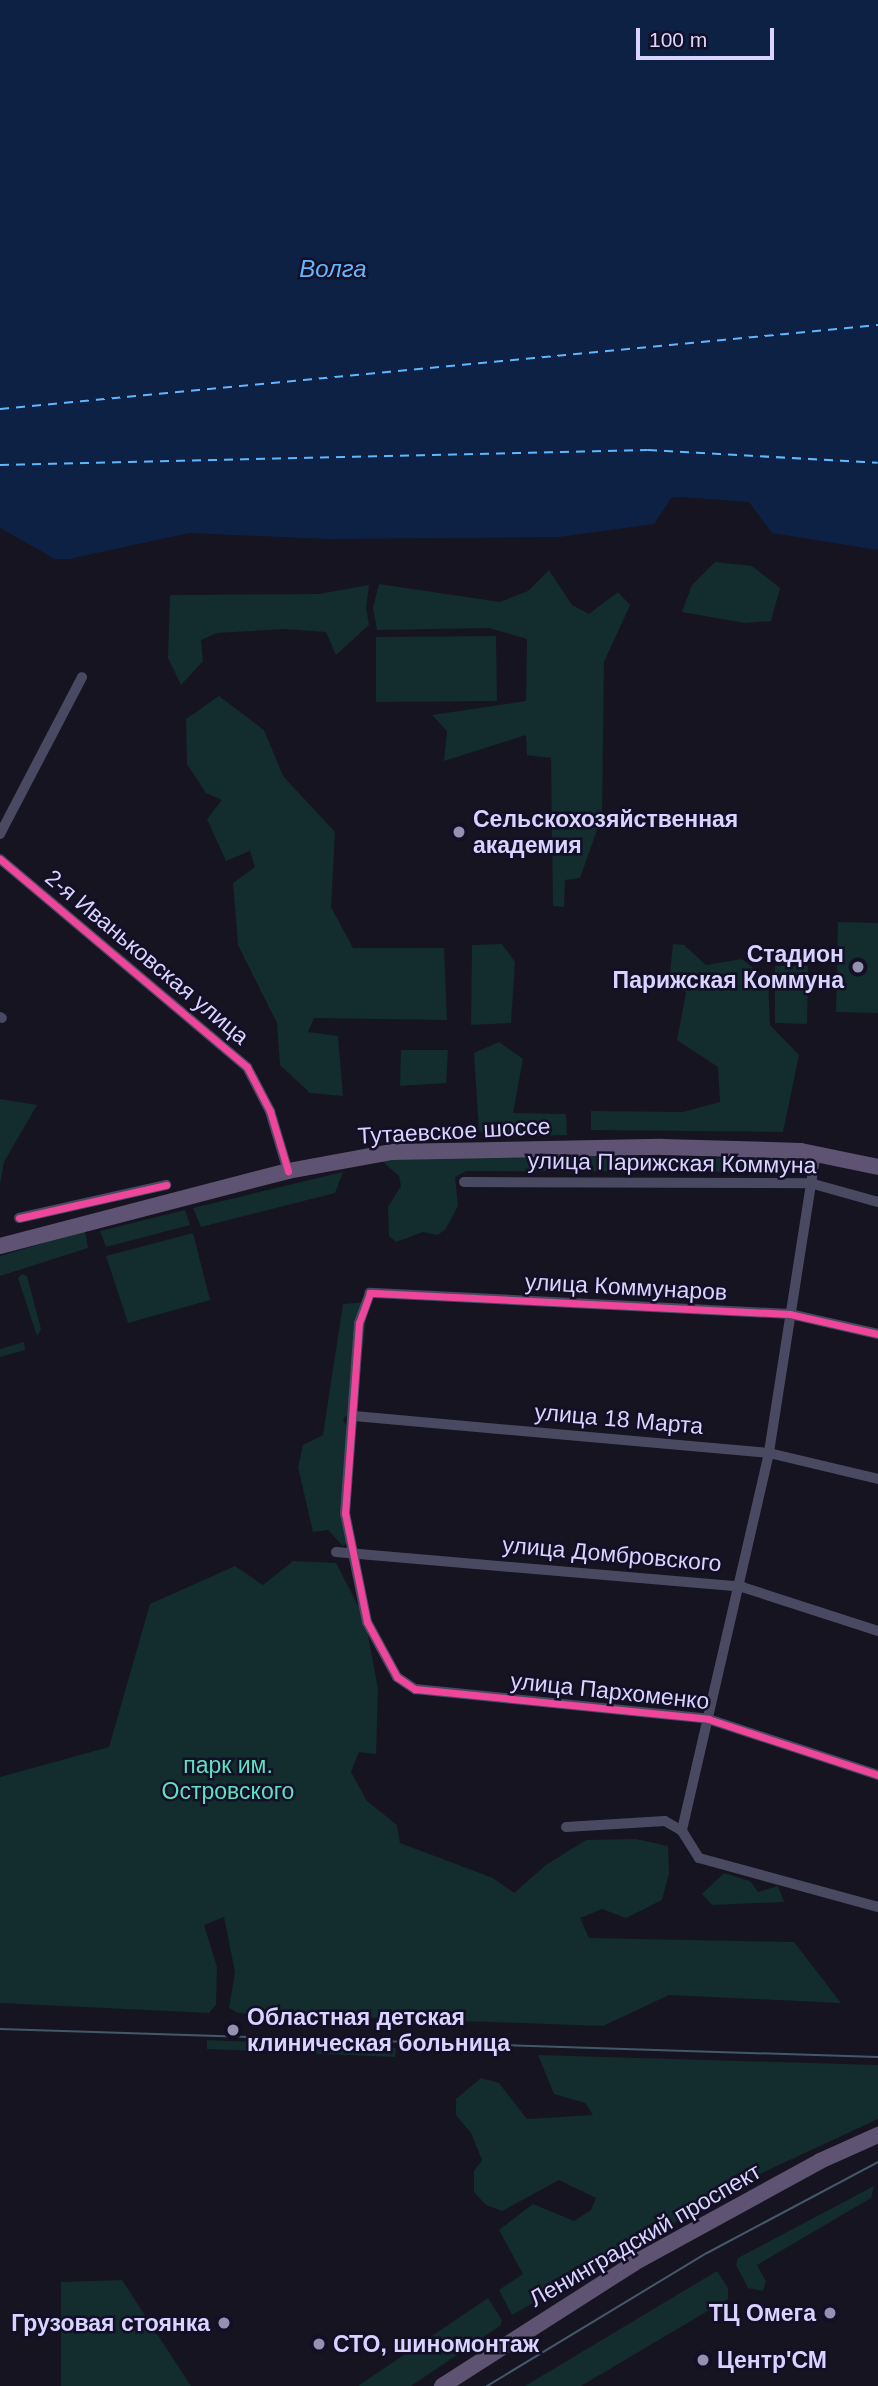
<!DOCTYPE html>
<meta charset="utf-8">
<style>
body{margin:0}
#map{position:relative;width:878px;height:2386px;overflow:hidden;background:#161421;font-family:Helvetica,sans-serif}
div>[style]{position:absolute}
.green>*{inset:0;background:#132c2d}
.water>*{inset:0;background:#0d2144}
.ferry>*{height:2px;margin-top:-1px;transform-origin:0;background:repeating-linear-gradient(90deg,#62b6ff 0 9px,transparent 0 16px)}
.street>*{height:10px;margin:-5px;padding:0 5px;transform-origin:5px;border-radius:5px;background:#4a4962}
.primary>*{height:16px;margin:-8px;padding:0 8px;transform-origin:8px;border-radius:8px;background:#5e5373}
.tram>*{height:2px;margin:-1px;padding:0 1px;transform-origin:1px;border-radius:1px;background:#43596b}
.cycleway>*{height:7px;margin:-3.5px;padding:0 3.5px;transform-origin:3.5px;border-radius:3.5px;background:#ed469a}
.dots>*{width:19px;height:19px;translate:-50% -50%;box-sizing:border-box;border:4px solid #130f26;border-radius:50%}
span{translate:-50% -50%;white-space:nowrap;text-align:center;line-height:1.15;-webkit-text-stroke:5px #130f26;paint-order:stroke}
.poi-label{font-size:23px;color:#d9d4ff;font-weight:700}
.left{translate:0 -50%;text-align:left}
.right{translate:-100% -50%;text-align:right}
.street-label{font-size:23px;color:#d9d4ff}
.park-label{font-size:23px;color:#5fe0c0}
.water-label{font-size:24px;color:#62b6ff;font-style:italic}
.scale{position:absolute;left:636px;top:28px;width:138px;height:32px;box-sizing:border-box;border:4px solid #d9d4ff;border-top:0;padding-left:9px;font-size:21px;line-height:24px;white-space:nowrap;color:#d9d4ff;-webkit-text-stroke:5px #130f26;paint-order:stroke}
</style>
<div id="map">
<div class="green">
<div style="clip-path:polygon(715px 562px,752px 566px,780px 588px,771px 621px,745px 623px,682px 612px,692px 585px)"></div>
<div style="clip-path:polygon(549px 570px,572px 605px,589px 614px,618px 592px,630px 605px,604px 662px,602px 816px,580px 878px,565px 880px,564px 907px,553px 906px,551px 758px,527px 755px,526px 735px,444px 761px,447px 731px,432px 715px,526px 701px,527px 639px,489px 628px,377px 630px,373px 608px,379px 584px,500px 602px,528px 591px)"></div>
<div style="clip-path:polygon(369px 585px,366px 608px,369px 625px,336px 655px,326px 632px,283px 629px,217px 633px,201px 640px,203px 661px,181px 685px,168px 658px,170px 595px,319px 594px)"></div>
<div style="clip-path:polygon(496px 636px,497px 701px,376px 702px,376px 637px)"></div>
<div style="clip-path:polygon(219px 696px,264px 730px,283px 776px,335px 832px,331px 907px,353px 948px,444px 948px,447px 1020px,314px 1018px,308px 1032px,338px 1036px,343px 1096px,310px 1093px,280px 1065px,277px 1023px,238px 945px,233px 883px,255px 867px,250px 851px,226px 861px,207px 819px,222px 800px,206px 793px,187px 764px,186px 719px)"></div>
<div style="clip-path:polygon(838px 922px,878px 923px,878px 1013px,836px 1012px)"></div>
<div style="clip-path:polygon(502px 944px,515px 962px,511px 1023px,471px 1025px,472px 945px)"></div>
<div style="clip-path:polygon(673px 944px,684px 945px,706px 965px,742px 959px,768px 980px,770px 1025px,799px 1055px,783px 1132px,591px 1130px,591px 1111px,683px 1112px,720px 1102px,718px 1067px,677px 1040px,686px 993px,670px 973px)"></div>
<div style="clip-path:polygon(775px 966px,808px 966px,807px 1024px,775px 1023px)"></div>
<div style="clip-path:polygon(499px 1042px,523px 1059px,513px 1113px,566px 1114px,567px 1135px,490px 1137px,479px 1131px,474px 1053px)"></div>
<div style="clip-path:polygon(401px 1050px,448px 1050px,446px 1083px,400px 1086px)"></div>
<div style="clip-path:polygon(0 1099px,37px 1105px,4px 1162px,0 1185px)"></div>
<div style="clip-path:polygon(467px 1154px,801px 1159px,808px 1162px,806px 1171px,795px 1172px,466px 1171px,455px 1177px,458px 1206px,445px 1230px,437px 1235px,423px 1232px,396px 1242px,389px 1236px,388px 1207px,401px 1186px,399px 1176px,382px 1161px)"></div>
<div style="clip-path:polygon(343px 1172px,335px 1193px,201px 1227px,193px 1208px)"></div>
<div style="clip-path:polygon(185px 1210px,190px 1225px,106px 1247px,100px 1231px)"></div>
<div style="clip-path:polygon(85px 1231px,88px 1248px,0 1276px,0 1256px)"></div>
<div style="clip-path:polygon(193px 1233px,210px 1300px,128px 1323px,106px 1256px)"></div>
<div style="clip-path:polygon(22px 1274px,27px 1276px,41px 1329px,37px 1336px,18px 1278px)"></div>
<div style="clip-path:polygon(368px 1302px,356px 1407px,343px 1419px,351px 1436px,345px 1513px,353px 1527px,351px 1539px,343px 1546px,328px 1530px,313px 1532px,298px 1467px,303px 1445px,323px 1435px,343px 1304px)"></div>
<div style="clip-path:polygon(24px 1342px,25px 1350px,0 1357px,0 1349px)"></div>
<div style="clip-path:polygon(293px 1561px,336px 1563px,365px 1619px,378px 1689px,376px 1754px,359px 1752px,351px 1772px,367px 1801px,397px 1825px,400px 1843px,493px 1878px,514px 1893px,546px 1865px,586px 1840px,636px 1839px,668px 1846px,669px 1873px,662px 1900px,626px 1918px,602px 1909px,580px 1918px,589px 1938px,794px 1942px,841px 2003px,669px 1995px,603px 2026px,238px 2013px,229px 2008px,235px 1972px,224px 1917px,204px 1925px,217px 1967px,216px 2005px,209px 2013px,0 2003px,0 1777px,109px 1747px,150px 1604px,235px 1566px,263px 1585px)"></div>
<div style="clip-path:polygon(724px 1873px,750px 1881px,758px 1892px,778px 1886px,784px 1902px,712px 1905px,702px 1894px)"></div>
<div style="clip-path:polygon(207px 2040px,396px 2048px,395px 2057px,207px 2049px)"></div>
<div style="clip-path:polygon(538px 2055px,878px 2065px,878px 2119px,764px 2172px,512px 2315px,499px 2290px,523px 2274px,499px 2230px,533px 2204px,574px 2221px,591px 2210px,596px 2198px,559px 2180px,502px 2211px,486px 2205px,474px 2192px,474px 2171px,482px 2160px,471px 2133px,456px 2115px,456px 2099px,481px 2078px,499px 2083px,527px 2119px,593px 2115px,585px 2103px,554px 2094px)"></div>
<div style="clip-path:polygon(874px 2186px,871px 2198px,757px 2265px,766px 2281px,763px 2291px,748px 2288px,736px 2265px,738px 2258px)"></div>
<div style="clip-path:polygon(717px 2271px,728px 2288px,728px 2299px,581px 2386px,525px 2386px)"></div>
<div style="clip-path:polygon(122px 2280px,191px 2386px,61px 2386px,61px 2282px)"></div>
<div style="clip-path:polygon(488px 2298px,502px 2320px,500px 2326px,411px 2386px,358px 2386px)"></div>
</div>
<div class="water">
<div style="clip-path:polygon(0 0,878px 0,878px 550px,772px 533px,749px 502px,680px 497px,671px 498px,654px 524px,559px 537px,328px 539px,189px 533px,69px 559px,55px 559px,0 528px)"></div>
</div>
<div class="ferry">
<div style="left:0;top:409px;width:882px;rotate:-5.46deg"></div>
<div style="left:0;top:465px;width:648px;rotate:-1.33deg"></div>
<div style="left:648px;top:450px;width:230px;rotate:3.2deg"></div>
</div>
<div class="street">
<div style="left:0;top:834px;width:177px;rotate:-62.4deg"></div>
<div style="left:0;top:859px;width:323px;rotate:40.1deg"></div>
<div style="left:247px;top:1067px;width:50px;rotate:62.4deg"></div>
<div style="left:270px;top:1111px;width:63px;rotate:73.3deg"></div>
<div style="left:0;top:1017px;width:2px;rotate:27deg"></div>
<div style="left:816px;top:1152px;width:305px;rotate:98.9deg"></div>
<div style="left:769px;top:1453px;width:388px;rotate:103deg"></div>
<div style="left:682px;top:1831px;width:32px;rotate:58deg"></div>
<div style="left:699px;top:1858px;width:186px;rotate:15.3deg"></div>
<div style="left:464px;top:1182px;width:346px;rotate:0.2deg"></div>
<div style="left:810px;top:1183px;width:71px;rotate:15.6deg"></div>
<div style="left:19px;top:1218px;width:151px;rotate:-12.7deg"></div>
<div style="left:878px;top:1334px;width:90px;rotate:-167.2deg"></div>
<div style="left:790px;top:1314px;width:421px;rotate:-177.1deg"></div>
<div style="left:370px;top:1293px;width:32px;rotate:110deg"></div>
<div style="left:359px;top:1323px;width:191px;rotate:94.2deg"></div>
<div style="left:345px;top:1513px;width:111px;rotate:78.6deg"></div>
<div style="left:367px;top:1622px;width:63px;rotate:61.4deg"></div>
<div style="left:397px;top:1677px;width:22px;rotate:34deg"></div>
<div style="left:415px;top:1689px;width:295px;rotate:5.8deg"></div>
<div style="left:708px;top:1719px;width:179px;rotate:18.2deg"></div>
<div style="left:354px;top:1416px;width:417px;rotate:5.1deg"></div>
<div style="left:769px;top:1453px;width:112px;rotate:13.4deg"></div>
<div style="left:336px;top:1552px;width:408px;rotate:4.9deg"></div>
<div style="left:742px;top:1587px;width:143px;rotate:17.9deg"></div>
<div style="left:566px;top:1827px;width:99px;rotate:-3.5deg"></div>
<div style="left:665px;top:1821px;width:20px;rotate:30deg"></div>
</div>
<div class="primary">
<div style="left:0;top:1246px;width:298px;rotate:-14.6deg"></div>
<div style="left:288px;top:1171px;width:106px;rotate:-10.4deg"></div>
<div style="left:392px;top:1152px;width:270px;rotate:-1.1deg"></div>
<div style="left:662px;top:1147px;width:139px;rotate:1.6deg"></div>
<div style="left:801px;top:1151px;width:79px;rotate:11.7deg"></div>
<div style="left:442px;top:2386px;width:228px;rotate:-32.6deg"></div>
<div style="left:634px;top:2263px;width:212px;rotate:-28.7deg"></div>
<div style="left:820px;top:2161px;width:64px;rotate:-24.1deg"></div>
</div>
<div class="tram">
<div style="left:0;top:2029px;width:878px;rotate:1.83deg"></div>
<div style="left:487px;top:2386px;width:257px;rotate:-31.2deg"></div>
<div style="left:707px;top:2253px;width:194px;rotate:-28deg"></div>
</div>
<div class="cycleway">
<div style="left:0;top:859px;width:323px;rotate:40.1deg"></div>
<div style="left:247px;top:1067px;width:50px;rotate:62.4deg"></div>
<div style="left:270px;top:1111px;width:63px;rotate:73.3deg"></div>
<div style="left:19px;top:1218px;width:151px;rotate:-12.7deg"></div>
<div style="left:878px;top:1334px;width:90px;rotate:-167.2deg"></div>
<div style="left:790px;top:1314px;width:421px;rotate:-177.1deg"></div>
<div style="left:370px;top:1293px;width:32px;rotate:110deg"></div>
<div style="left:359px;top:1323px;width:191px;rotate:94.2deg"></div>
<div style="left:345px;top:1513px;width:111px;rotate:78.6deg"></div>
<div style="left:367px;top:1622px;width:63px;rotate:61.4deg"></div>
<div style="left:397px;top:1677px;width:22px;rotate:34deg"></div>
<div style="left:415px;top:1689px;width:295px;rotate:5.8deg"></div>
<div style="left:708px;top:1719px;width:179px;rotate:18.2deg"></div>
</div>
<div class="dots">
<div style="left:459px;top:832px;background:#9591b1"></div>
<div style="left:858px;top:967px;background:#9591b1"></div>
<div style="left:233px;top:2030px;background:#9591b1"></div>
<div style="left:830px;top:2313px;background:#9591b1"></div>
<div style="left:224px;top:2323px;background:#9591b1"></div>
<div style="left:319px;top:2344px;background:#9591b1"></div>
<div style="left:703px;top:2360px;background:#9591b1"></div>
</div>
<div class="poi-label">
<span class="left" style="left:473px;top:832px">Сельскохозяйственная<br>академия</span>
<span class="right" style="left:844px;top:967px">Стадион<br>Парижская Коммуна</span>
<span class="left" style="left:247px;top:2030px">Областная детская<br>клиническая больница</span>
<span class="right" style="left:816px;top:2313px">ТЦ Омега</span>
<span class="right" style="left:210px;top:2323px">Грузовая стоянка</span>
<span class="left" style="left:333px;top:2344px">СТО, шиномонтаж</span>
<span class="left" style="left:717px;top:2360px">Центр'СМ</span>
</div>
<div class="street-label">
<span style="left:147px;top:957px;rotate:40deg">2-я Иваньковская улица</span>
<span style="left:454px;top:1131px;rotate:-3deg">Тутаевское шоссе</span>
<span style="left:672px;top:1163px;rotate:1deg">улица Парижская Коммуна</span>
<span style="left:626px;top:1287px;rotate:3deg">улица Коммунаров</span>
<span style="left:619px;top:1419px;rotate:5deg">улица 18 Марта</span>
<span style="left:612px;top:1554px;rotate:5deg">улица Домбровского</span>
<span style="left:610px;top:1691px;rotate:6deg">улица Пархоменко</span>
<span style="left:645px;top:2235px;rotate:-30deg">Ленинградский проспект</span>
</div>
<div class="park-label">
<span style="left:228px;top:1778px">парк им.<br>Островского</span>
</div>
<div class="water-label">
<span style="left:333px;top:269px">Волга</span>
</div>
<div class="scale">100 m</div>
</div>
